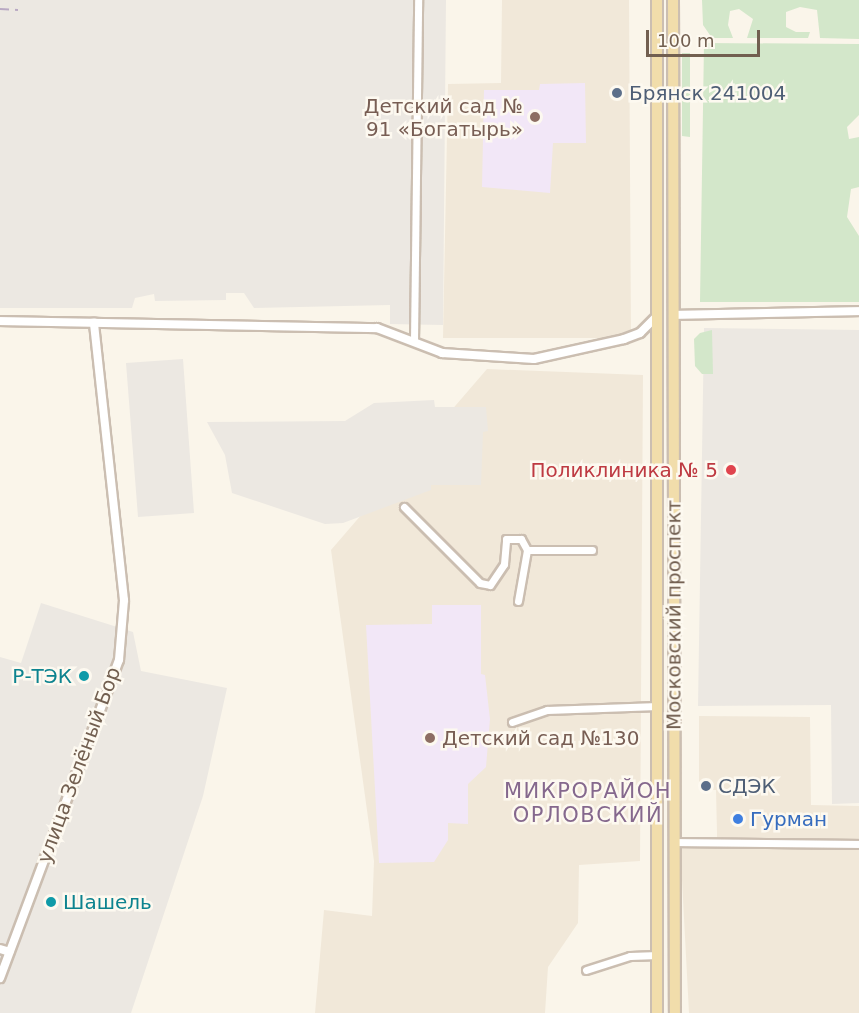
<!DOCTYPE html>
<meta charset="utf-8">
<style>
body{margin:0}
#map{position:relative;width:859px;height:1013px;overflow:hidden;background:#faf5ea;font-family:"DejaVu Sans",sans-serif}
div>[style]{position:absolute}
.residential>*{inset:0;background:#f1e8d9}
.industrial>*{inset:0;background:#ece8e2}
.education>*{inset:0;background:#f2e7f7}
.green>*{inset:0;background:#d3e7ca}
.roads{filter:drop-shadow(2px 0 #cbbeb1) drop-shadow(-2px 0 #cbbeb1) drop-shadow(0 2px #cbbeb1) drop-shadow(0 -2px #cbbeb1)}
.minor>*{height:7px;margin:-3.5px;padding:0 3.5px;transform-origin:3.5px;border-radius:3.5px;background:#fff}
.tertiary>*{height:8px;margin:-4px;padding:0 4px;transform-origin:4px;border-radius:4px;background:#fff}
.primary>*{height:10px;margin:-5px;padding:0 5px;transform-origin:5px;border-radius:5px;background:#f1ddab}
.rail>*{height:2px;margin-top:-1px;transform-origin:0;background:repeating-linear-gradient(90deg,#b9a9c3 0 9px,transparent 0 15px)}
.dots>*{width:16px;height:16px;translate:-50% -50%;box-sizing:border-box;border:3px solid #fdf9f0;border-radius:50%}
span{translate:-50% -50%;white-space:nowrap;text-align:center;line-height:1.15;-webkit-text-stroke:5px #fdf9f0;paint-order:stroke}
.service-label{font-size:20px;color:#4e5e75}
.left{translate:0 -50%;text-align:left}
.education-label{font-size:20px;color:#785e54}
.right{translate:-100% -50%;text-align:right}
.health-label{font-size:20px;color:#be3a42}
.street-label{font-size:20px;color:#725f50}
.culture-label{font-size:20px;color:#0d838f}
.shop-label{font-size:20px;color:#366cbe}
.neighbourhood-label{font-size:21px;color:#85688d;letter-spacing:1.5px}
.scale{position:absolute;left:646px;top:30px;width:114px;height:27px;box-sizing:border-box;border:3px solid #725f50;border-top:0;padding-left:8px;font-size:18px;line-height:21px;white-space:nowrap;color:#725f50;-webkit-text-stroke:4px #fdf9f0;paint-order:stroke}
</style>
<div id="map">
<div class="residential">
<div style="clip-path:polygon(502px 0,629px 0,631px 338px,443px 338px,448px 84px,501px 83px)"></div>
<div style="clip-path:polygon(487px 369px,643px 375px,640px 861px,579px 865px,578px 923px,548px 967px,545px 1013px,315px 1013px,324px 910px,372px 916px,374px 861px,331px 550px)"></div>
<div style="clip-path:polygon(699px 716px,810px 717px,811px 805px,859px 806px,859px 1013px,689px 1013px,680px 842px,717px 842px,717px 833px,716px 790px,699px 790px)"></div>
</div>
<div class="industrial">
<div style="clip-path:polygon(0 0,446px 0,443px 325px,390px 324px,390px 305px,254px 308px,244px 293px,226px 293px,226px 300px,155px 301px,154px 294px,135px 298px,132px 308px,0 308px)"></div>
<div style="clip-path:polygon(704px 328px,859px 330px,859px 803px,832px 804px,831px 705px,698px 706px)"></div>
<div style="clip-path:polygon(183px 359px,194px 513px,138px 517px,126px 363px)"></div>
<div style="clip-path:polygon(434px 400px,435px 407px,486px 407px,488px 431px,483px 432px,481px 485px,431px 485px,431px 490px,343px 523px,325px 524px,232px 493px,225px 455px,207px 422px,345px 421px,374px 403px)"></div>
<div style="clip-path:polygon(41px 603px,133px 632px,141px 671px,227px 688px,203px 796px,131px 1013px,0 1013px,0 657px,21px 663px)"></div>
</div>
<div class="education">
<div style="clip-path:polygon(585px 83px,586px 143px,553px 143px,550px 193px,482px 187px,484px 90px,539px 90px,540px 84px)"></div>
<div style="clip-path:polygon(432px 605px,481px 605px,481px 674px,485px 675px,490px 719px,486px 767px,468px 784px,468px 824px,448px 823px,448px 840px,434px 862px,379px 863px,366px 625px,432px 624px)"></div>
</div>
<div class="green">
<div style="clip-path:polygon(702px 0,859px 0,859px 39px,820px 38px,817px 10px,800px 7px,786px 12px,786px 27px,796px 32px,810px 32px,808px 38px,747px 38px,753px 19px,739px 9px,730px 11px,728px 25px,733px 38px,712px 38px,703px 25px)"></div>
<div style="clip-path:polygon(704px 43px,859px 44px,859px 115px,847px 127px,849px 139px,859px 137px,859px 187px,851px 189px,847px 217px,859px 236px,859px 302px,700px 302px)"></div>
<div style="clip-path:polygon(682px 53px,690px 53px,690px 137px,682px 136px)"></div>
<div style="clip-path:polygon(712px 330px,713px 374px,702px 374px,695px 366px,694px 339px,700px 333px)"></div>
</div>
<div class="roads">
<div class="minor">
<div style="left:414px;top:341px;width:341px;rotate:-89.3deg"></div>
<div style="left:404px;top:507px;width:107px;rotate:45deg"></div>
<div style="left:480px;top:583px;width:10px;rotate:11deg"></div>
<div style="left:490px;top:585px;width:25px;rotate:-56deg"></div>
<div style="left:504px;top:564px;width:25px;rotate:-85deg"></div>
<div style="left:506px;top:539px;width:15px"></div>
<div style="left:521px;top:539px;width:13px;rotate:61deg"></div>
<div style="left:518px;top:601px;width:52px;rotate:-80deg"></div>
<div style="left:527px;top:550px;width:65px"></div>
<div style="left:512px;top:722px;width:37px;rotate:-19deg"></div>
<div style="left:547px;top:710px;width:111px;rotate:-2.1deg"></div>
<div style="left:674px;top:842px;width:185px;rotate:0.6deg"></div>
<div style="left:586px;top:970px;width:46px;rotate:-17.7deg"></div>
<div style="left:630px;top:956px;width:28px;rotate:-2deg"></div>
</div>
<div class="tertiary">
<div style="left:674px;top:315px;width:185px;rotate:-1.2deg"></div>
<div style="left:0;top:321px;width:377px;rotate:1.1deg"></div>
<div style="left:377px;top:328px;width:70px;rotate:21deg"></div>
<div style="left:442px;top:353px;width:92px;rotate:3.7deg"></div>
<div style="left:534px;top:359px;width:92px;rotate:-12.5deg"></div>
<div style="left:624px;top:339px;width:17px;rotate:-21deg"></div>
<div style="left:640px;top:333px;width:24px;rotate:-45deg"></div>
<div style="left:0;top:949px;width:10px;rotate:17deg"></div>
<div style="left:0;top:978px;width:340px;rotate:-69.5deg"></div>
<div style="left:119px;top:660px;width:60px;rotate:-85.2deg"></div>
<div style="left:124px;top:600px;width:279px;rotate:-96.2deg"></div>
</div>
<div class="primary">
<div style="left:673px;top:0;width:1013px;rotate:89.89deg"></div>
<div style="left:657px;top:1013px;width:1013px;rotate:-90deg"></div>
</div>
</div>
<div class="rail">
<div style="left:0;top:9px;width:18px;rotate:3deg"></div>
</div>
<div class="dots">
<div style="left:617px;top:93px;background:#5c6f8a"></div>
<div style="left:535px;top:117px;background:#8d6e63"></div>
<div style="left:731px;top:470px;background:#e0444e"></div>
<div style="left:84px;top:676px;background:#0f9aa8"></div>
<div style="left:430px;top:738px;background:#8d6e63"></div>
<div style="left:706px;top:786px;background:#5c6f8a"></div>
<div style="left:738px;top:819px;background:#3f7fe0"></div>
<div style="left:51px;top:902px;background:#0f9aa8"></div>
</div>
<div class="service-label">
<span class="left" style="left:629px;top:93px">Брянск 241004</span>
<span class="left" style="left:718px;top:786px">СДЭК</span>
</div>
<div class="education-label">
<span class="right" style="left:523px;top:118px">Детский сад №<br>91 «Богатырь»</span>
<span class="left" style="left:442px;top:738px">Детский сад №130</span>
</div>
<div class="health-label">
<span class="right" style="left:718px;top:470px">Поликлиника № 5</span>
</div>
<div class="street-label">
<span style="left:674px;top:615px;rotate:-90deg">Московский проспект</span>
<span style="left:79px;top:765px;rotate:-70deg">улица Зелёный Бор</span>
</div>
<div class="culture-label">
<span class="right" style="left:72px;top:676px">Р-ТЭК</span>
<span class="left" style="left:63px;top:902px">Шашель</span>
</div>
<div class="shop-label">
<span class="left" style="left:750px;top:819px">Гурман</span>
</div>
<div class="neighbourhood-label">
<span style="left:588px;top:803px">МИКРОРАЙОН<br>ОРЛОВСКИЙ</span>
</div>
<div class="scale">100 m</div>
</div>
